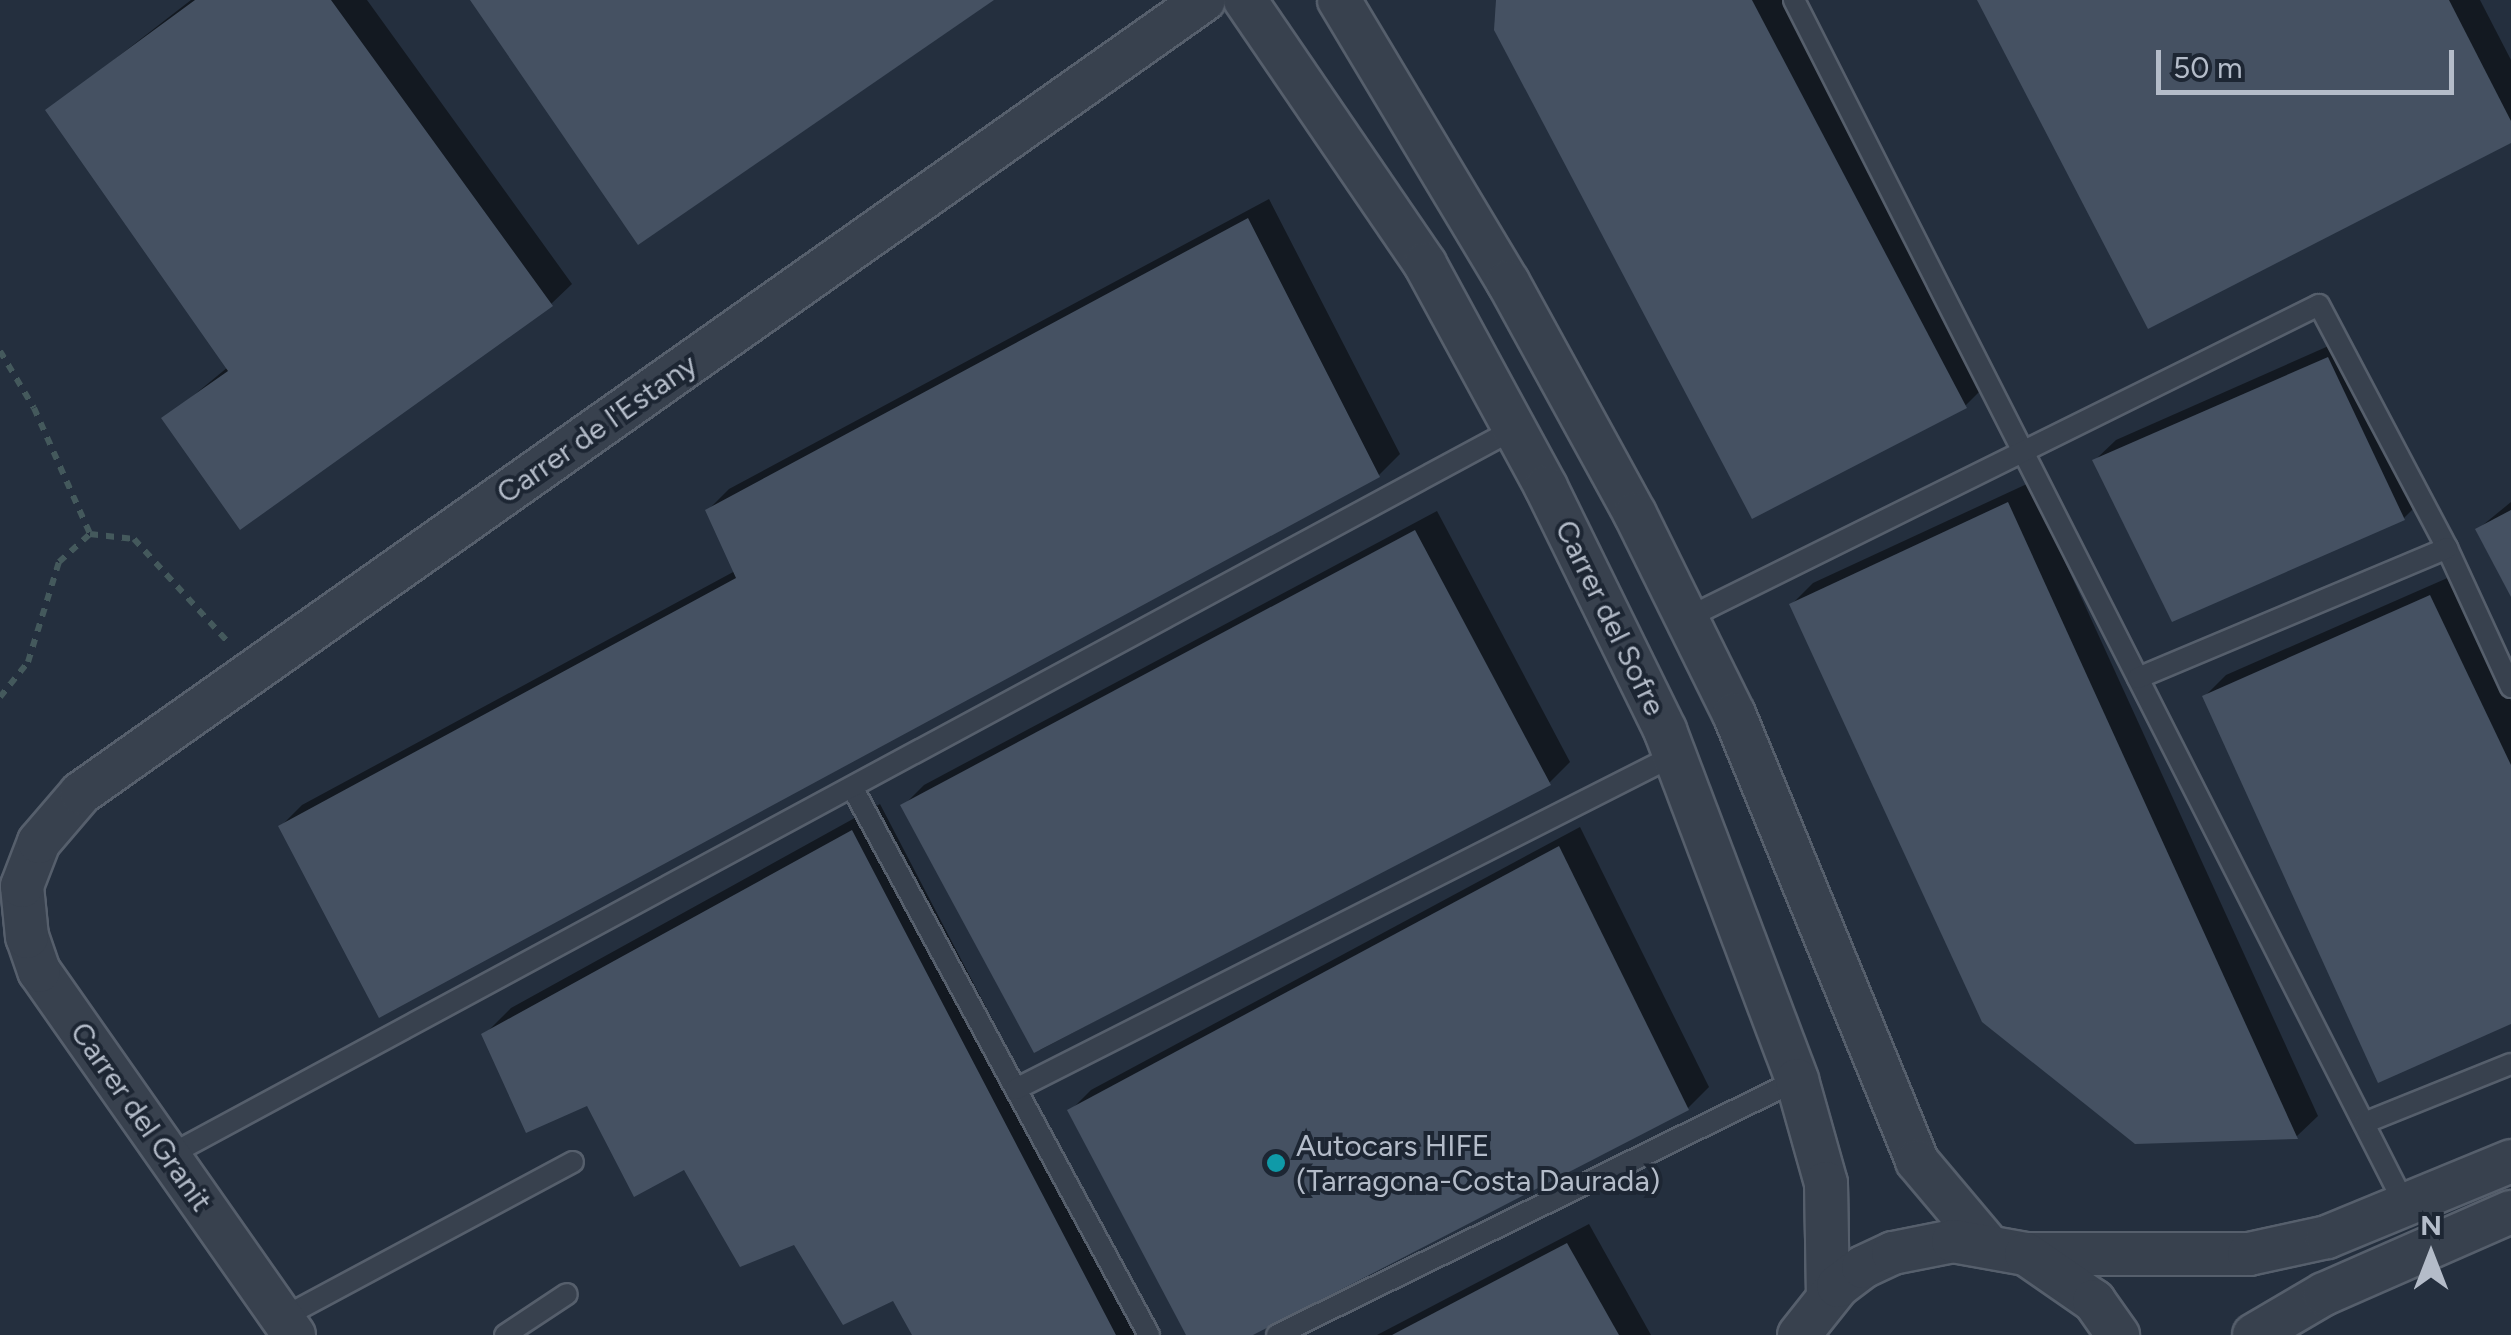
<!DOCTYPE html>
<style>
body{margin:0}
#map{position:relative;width:2511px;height:1335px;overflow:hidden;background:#242f3e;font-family:Figtree,sans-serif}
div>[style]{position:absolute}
.shadow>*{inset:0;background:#0007}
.building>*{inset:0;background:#455162}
.path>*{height:6px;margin-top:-3px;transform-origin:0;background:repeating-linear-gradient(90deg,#44595c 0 8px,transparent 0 16px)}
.roads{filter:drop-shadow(2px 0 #565f6c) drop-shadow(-2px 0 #565f6c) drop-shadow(0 2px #565f6c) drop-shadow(0 -2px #565f6c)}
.lane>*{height:20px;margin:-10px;padding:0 10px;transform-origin:10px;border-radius:10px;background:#38414e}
.street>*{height:42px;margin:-21px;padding:0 21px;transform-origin:21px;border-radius:21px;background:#38414e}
.dots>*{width:28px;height:28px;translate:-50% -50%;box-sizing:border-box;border:5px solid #1d2633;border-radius:50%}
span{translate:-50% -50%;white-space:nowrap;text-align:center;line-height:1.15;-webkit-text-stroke:8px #1d2633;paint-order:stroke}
.street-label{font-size:30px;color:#b4bcc9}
.poi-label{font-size:30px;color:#b4bcc9}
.left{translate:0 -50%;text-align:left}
.north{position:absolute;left:2381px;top:1205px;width:100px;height:100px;-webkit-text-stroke:8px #1d2633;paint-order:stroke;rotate:0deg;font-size:28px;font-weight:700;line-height:40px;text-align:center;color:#b4bcc9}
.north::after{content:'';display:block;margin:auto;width:35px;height:45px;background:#b4bcc9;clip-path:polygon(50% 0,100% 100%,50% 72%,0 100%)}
.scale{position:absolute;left:2156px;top:50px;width:298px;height:45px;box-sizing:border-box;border:5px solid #b4bcc9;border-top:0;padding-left:12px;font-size:30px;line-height:35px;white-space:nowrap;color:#b4bcc9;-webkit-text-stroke:8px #1d2633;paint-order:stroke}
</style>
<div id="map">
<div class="shadow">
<div style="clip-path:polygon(191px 0,367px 0,572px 284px,551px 304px,165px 419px,228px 367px,48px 111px)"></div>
<div style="clip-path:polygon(1498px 0,1783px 0,1986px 385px,1965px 406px)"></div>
<div style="clip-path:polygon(1979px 0,2480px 0,2511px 60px,2511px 140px)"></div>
<div style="clip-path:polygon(1269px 199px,1400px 454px,1379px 475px,380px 1014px,281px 826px,302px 805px,735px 571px,708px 510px,729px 489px)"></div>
<div style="clip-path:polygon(2349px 337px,2425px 497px,2404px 518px,2095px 460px,2116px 440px)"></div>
<div style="clip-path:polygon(2029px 483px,2318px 1116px,2297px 1136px,2136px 1142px,1792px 604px,1813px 583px)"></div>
<div style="clip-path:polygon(2511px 502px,2511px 592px,2478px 529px)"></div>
<div style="clip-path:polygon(1437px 511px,1570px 762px,1549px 783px,1040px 1050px,903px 806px,924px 785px)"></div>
<div style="clip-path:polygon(2452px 576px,2511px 701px,2511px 1021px,2205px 696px,2226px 675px)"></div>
<div style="clip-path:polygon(880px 804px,1157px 1335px,914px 1335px,894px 1297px,795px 1242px,484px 1035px,511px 1008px)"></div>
<div style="clip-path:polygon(1580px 827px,1709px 1087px,1688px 1108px,1247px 1335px,1189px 1335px,1070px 1111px,1091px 1090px)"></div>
<div style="clip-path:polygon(1589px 1224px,1651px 1335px,1377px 1335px)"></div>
</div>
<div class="building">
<div style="clip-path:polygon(195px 0,331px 0,553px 306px,240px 530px,161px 418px,228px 371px,45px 110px)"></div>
<div style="clip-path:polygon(470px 0,994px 0,638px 245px)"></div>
<div style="clip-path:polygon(1496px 0,1752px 0,1967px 408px,1752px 519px,1494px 30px)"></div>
<div style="clip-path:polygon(1977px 0,2449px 0,2511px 121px,2511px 143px,2148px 329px)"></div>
<div style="clip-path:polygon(1248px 218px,1380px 477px,379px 1018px,278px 826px,736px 578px,705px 510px)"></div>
<div style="clip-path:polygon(2328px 357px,2405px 520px,2172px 622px,2092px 460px)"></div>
<div style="clip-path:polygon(2008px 502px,2298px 1139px,2135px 1144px,1982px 1022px,1789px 604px)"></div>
<div style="clip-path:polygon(2511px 510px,2511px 597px,2475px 529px)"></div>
<div style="clip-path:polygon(1415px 530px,1551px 785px,1034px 1053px,900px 805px)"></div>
<div style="clip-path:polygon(2430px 595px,2511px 765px,2511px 1024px,2378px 1083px,2202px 696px)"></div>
<div style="clip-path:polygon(852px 830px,1116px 1335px,912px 1335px,893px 1301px,843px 1325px,794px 1245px,740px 1267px,684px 1170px,634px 1197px,587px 1106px,526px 1133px,481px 1034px)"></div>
<div style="clip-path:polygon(1559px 846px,1689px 1110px,1253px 1335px,1186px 1335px,1067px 1110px)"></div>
<div style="clip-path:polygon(1567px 1243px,1619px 1335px,1392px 1335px)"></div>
</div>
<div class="path">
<div style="left:0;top:351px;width:66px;rotate:59.2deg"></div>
<div style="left:34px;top:408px;width:138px;rotate:66deg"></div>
<div style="left:0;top:697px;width:45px;rotate:-51.3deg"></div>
<div style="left:28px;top:662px;width:105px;rotate:-72.8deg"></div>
<div style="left:59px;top:562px;width:42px;rotate:-42.1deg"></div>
<div style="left:90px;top:534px;width:44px;rotate:6.5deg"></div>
<div style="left:134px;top:539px;width:138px;rotate:47.6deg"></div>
</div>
<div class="roads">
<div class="lane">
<div style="left:1794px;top:0;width:1351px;rotate:63.11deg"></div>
<div style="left:1687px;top:618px;width:705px;rotate:-26.35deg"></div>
<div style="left:2319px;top:305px;width:275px;rotate:62.2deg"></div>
<div style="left:2447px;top:548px;width:153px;rotate:65.3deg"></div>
<div style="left:2138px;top:678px;width:335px;rotate:-22.8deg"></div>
<div style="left:852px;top:787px;width:623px;rotate:61.54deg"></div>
<div style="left:1016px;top:1089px;width:739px;rotate:-26.88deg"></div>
<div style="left:2364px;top:1123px;width:158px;rotate:-21.9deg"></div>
<div style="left:168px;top:1156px;width:1530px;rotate:-28.37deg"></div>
<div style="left:282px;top:1318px;width:330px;rotate:-28.2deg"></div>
<div style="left:505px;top:1335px;width:74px;rotate:-33.5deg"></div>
<div style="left:1277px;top:1335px;width:579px;rotate:-26.12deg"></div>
</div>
<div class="street">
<div style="left:1245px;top:0;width:320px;rotate:55.7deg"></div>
<div style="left:1425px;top:264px;width:254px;rotate:61.5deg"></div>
<div style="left:1546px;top:487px;width:271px;rotate:63.9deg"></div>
<div style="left:1665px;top:730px;width:374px;rotate:69.3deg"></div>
<div style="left:1797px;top:1080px;width:107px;rotate:74.3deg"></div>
<div style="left:1826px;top:1183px;width:114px;rotate:89deg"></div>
<div style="left:1339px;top:0;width:329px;rotate:59.1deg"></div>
<div style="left:1508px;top:282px;width:264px;rotate:61.3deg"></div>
<div style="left:1635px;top:514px;width:223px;rotate:63.7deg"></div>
<div style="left:1734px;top:714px;width:483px;rotate:67.7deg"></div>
<div style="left:1917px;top:1161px;width:107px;rotate:49.9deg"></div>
<div style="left:2026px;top:1254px;width:223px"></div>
<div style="left:2249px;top:1254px;width:80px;rotate:-12.3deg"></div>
<div style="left:2327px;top:1237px;width:199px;rotate:-22.4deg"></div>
<div style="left:294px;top:1335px;width:444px;rotate:-125deg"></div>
<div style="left:39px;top:971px;width:36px;rotate:-109deg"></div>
<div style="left:27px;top:937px;width:51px;rotate:-95.6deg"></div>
<div style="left:22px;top:886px;width:47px;rotate:-68.9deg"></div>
<div style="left:39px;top:842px;width:65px;rotate:-49.4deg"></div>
<div style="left:81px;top:793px;width:1375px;rotate:-35.23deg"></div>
<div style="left:1799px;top:1335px;width:63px;rotate:-51.5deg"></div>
<div style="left:1838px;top:1286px;width:31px;rotate:-37deg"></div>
<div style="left:1863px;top:1267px;width:33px;rotate:-25deg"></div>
<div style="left:1893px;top:1253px;width:61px;rotate:-11.3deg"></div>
<div style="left:1953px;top:1241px;width:74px;rotate:10.1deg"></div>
<div style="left:2026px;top:1254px;width:83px;rotate:34.7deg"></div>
<div style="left:2094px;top:1301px;width:42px;rotate:54.8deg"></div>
<div style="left:2254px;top:1335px;width:81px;rotate:-30.4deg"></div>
<div style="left:2324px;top:1294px;width:204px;rotate:-23.7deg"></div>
</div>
</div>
<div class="dots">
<div style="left:1276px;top:1163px;background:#0f9aa8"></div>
</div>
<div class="street-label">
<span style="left:597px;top:429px;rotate:-35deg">Carrer de l'Estany</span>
<span style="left:1610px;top:618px;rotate:64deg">Carrer del Sofre</span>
<span style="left:141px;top:1117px;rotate:55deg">Carrer del Granit</span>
</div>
<div class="poi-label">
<span class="left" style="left:1296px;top:1163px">Autocars HIFE<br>(Tarragona-Costa Daurada)</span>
</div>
<div class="north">N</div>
<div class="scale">50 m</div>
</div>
